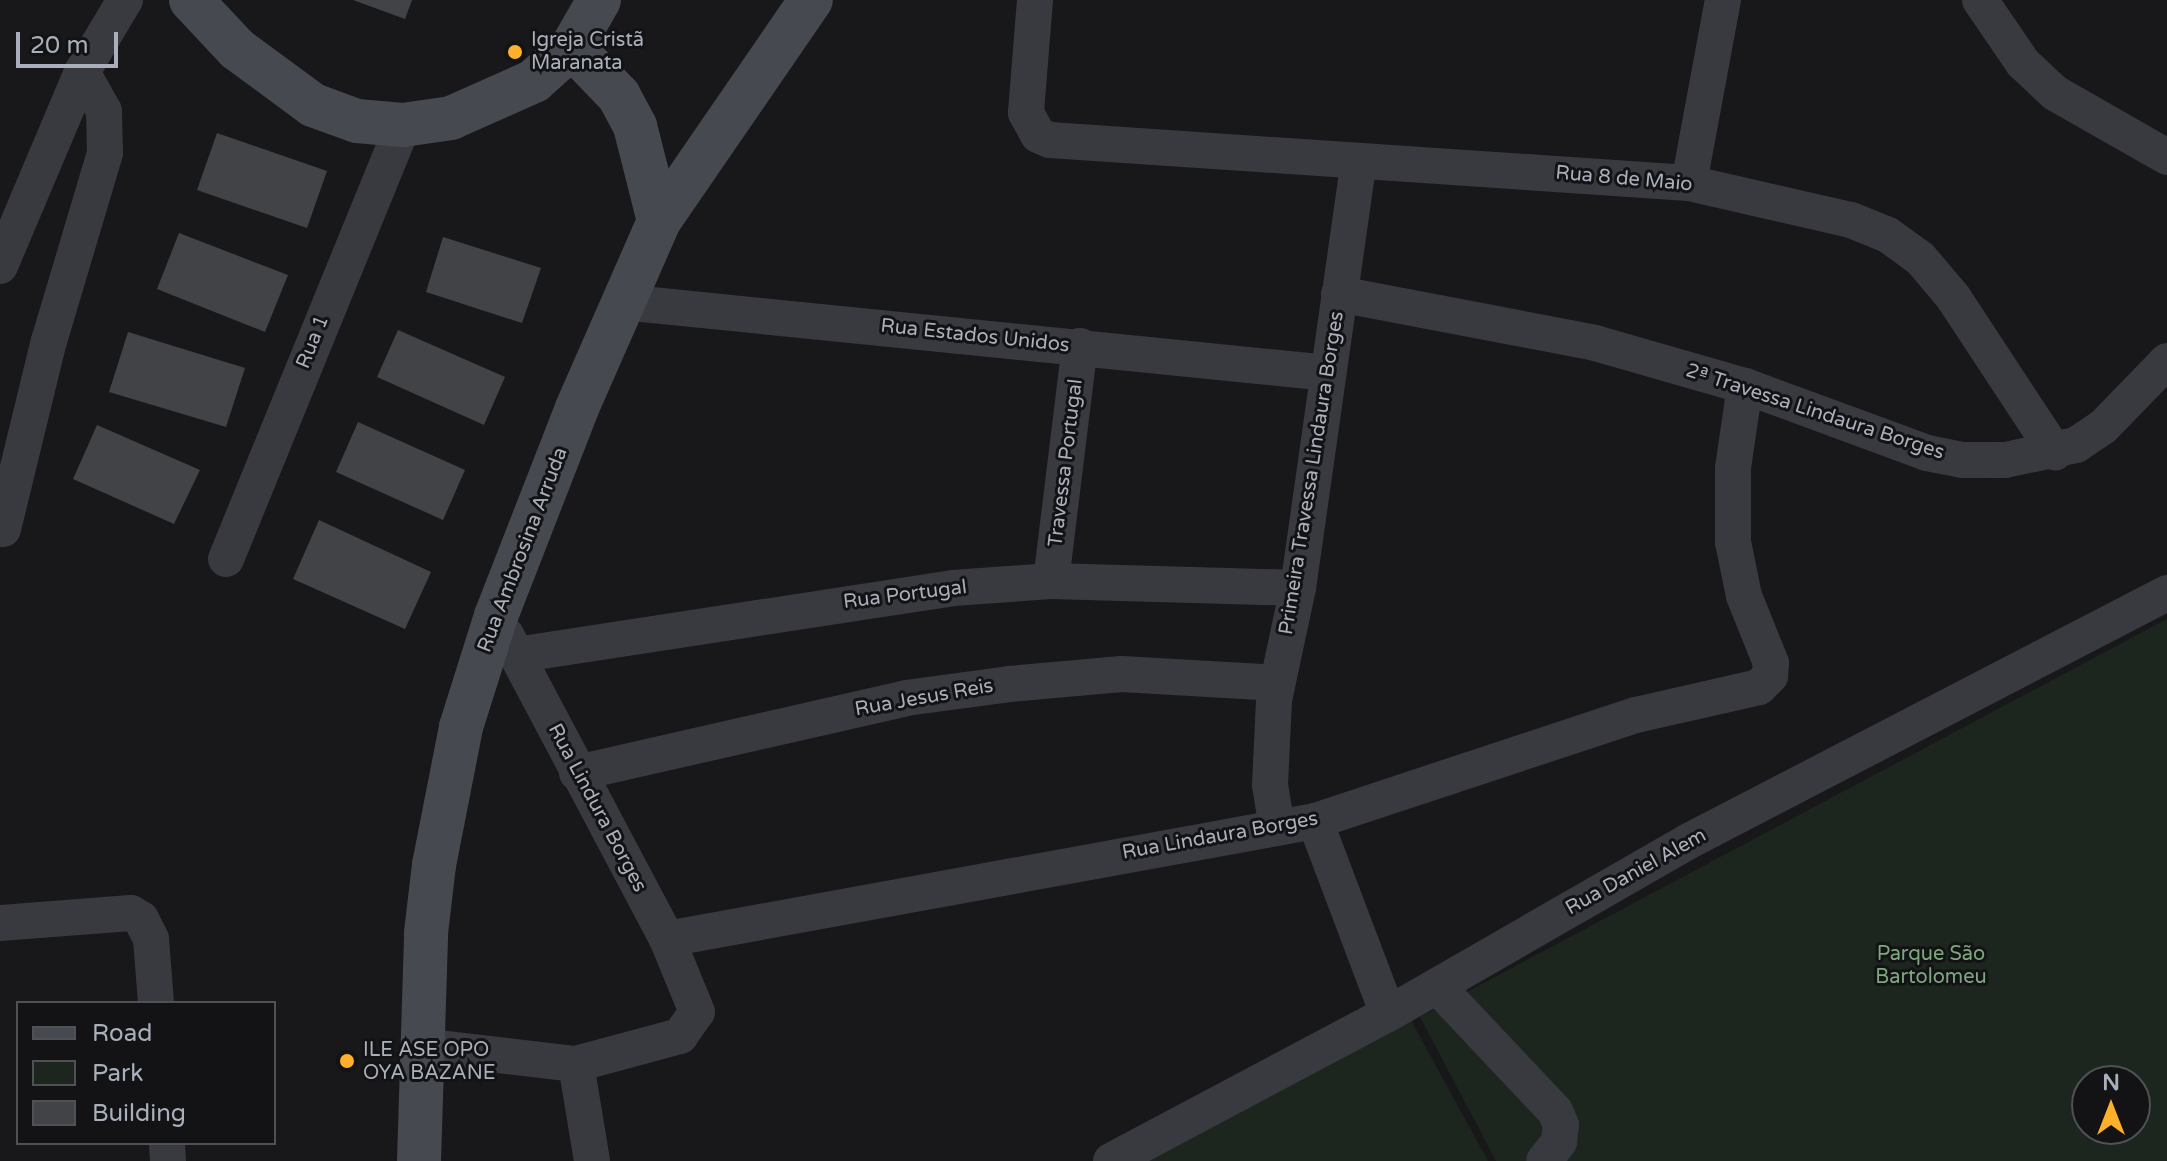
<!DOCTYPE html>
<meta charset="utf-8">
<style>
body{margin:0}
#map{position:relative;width:2167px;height:1161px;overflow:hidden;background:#18181a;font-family:"Varela Round",sans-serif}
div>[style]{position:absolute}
.green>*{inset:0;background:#1d261e}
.building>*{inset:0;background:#414347}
.street>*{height:36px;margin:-18px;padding:0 18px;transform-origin:18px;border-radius:18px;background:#383a3f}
.secondary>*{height:44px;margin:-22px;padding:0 22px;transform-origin:22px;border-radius:22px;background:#46494f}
.dots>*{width:22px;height:22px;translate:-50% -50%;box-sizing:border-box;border:4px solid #131315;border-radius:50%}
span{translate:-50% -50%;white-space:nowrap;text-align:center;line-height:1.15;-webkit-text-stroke:6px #131315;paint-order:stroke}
.poi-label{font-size:20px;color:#a9afbb}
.left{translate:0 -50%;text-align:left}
.street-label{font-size:20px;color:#a9afbb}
.park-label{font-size:20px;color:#7ea780}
.legend{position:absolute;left:16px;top:1001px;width:260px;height:144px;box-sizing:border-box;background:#131315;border:2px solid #4f5157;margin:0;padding:10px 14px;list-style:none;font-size:24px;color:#a9afbb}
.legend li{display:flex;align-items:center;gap:16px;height:40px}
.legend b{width:40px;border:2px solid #4f5157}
.north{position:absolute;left:2071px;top:1065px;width:80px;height:80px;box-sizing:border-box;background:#131315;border:2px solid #4f5157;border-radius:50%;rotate:0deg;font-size:22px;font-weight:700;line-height:32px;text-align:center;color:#a9afbb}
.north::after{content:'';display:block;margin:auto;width:28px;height:36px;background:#ffb02b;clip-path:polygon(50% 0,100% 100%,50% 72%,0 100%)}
.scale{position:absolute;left:16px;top:32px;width:102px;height:36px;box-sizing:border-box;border:4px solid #a9afbb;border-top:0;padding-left:10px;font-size:24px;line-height:28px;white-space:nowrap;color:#a9afbb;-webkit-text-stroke:6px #131315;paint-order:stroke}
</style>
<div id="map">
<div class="green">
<div style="clip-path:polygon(evenodd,2167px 619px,2167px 1161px,1496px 1161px,1420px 1017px,2167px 619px,2087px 1081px,2135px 1081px,2135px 1129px,2087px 1129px,2087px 1081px)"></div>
<div style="clip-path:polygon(1407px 1013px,1488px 1161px,1133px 1161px)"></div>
</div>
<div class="building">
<div style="clip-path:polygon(353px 0,412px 0,405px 19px)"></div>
<div style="clip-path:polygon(217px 133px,327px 171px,307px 228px,197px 190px)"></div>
<div style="clip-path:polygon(179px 233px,288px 275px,265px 332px,157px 289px)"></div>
<div style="clip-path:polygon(443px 237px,541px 268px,522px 323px,426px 292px)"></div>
<div style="clip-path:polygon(398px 330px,505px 377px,484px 425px,377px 377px)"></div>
<div style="clip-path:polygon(128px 332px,245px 368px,226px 427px,109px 392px)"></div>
<div style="clip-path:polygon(358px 422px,465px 470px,443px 520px,336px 472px)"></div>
<div style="clip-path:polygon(97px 425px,200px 470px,174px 524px,73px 479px)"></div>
<div style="clip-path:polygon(319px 520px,431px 572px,405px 629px,293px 579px)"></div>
</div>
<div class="street">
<div style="left:1035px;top:0;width:113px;rotate:94.6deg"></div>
<div style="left:1026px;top:113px;width:25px;rotate:61deg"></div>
<div style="left:1038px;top:135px;width:13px;rotate:23deg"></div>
<div style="left:1050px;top:140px;width:640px;rotate:3.85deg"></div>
<div style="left:1689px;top:183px;width:166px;rotate:12.9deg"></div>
<div style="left:1851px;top:220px;width:40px;rotate:22deg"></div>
<div style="left:1888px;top:235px;width:39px;rotate:36deg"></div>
<div style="left:1920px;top:258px;width:51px;rotate:49.8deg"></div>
<div style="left:1953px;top:297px;width:186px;rotate:56.7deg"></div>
<div style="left:1980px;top:0;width:76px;rotate:55.7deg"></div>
<div style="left:2023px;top:63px;width:44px;rotate:43.2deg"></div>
<div style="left:2055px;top:93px;width:129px;rotate:29.7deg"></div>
<div style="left:1689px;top:183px;width:186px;rotate:-79.5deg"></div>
<div style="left:0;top:266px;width:211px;rotate:-67.1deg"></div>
<div style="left:82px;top:72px;width:84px;rotate:-59.2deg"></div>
<div style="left:1339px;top:294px;width:261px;rotate:10.8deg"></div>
<div style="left:1595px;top:343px;width:156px;rotate:16deg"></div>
<div style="left:1745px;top:386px;width:194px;rotate:20.2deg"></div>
<div style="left:1927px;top:453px;width:37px;rotate:11deg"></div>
<div style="left:1963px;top:460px;width:42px"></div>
<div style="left:2005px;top:460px;width:73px;rotate:-11.9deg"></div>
<div style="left:2076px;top:445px;width:32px;rotate:-34deg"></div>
<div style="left:2103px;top:427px;width:92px;rotate:-45.9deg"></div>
<div style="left:622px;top:302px;width:710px;rotate:5.74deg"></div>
<div style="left:3px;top:529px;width:194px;rotate:-76.3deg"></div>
<div style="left:49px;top:341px;width:196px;rotate:-73.4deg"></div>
<div style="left:105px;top:153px;width:42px;rotate:-91.4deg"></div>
<div style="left:104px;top:111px;width:45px;rotate:-119.4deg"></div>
<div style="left:226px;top:559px;width:469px;rotate:-67.8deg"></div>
<div style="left:1051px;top:581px;width:237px;rotate:-83deg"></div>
<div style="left:516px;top:655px;width:442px;rotate:-8.7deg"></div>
<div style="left:953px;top:588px;width:98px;rotate:-4.1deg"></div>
<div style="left:1051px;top:581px;width:247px;rotate:1.6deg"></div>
<div style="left:577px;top:773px;width:337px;rotate:-12.8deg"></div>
<div style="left:906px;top:698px;width:104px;rotate:-7.7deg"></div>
<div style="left:1009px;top:684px;width:113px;rotate:-5.1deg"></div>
<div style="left:1122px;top:674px;width:154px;rotate:3.3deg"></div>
<div style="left:1315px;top:821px;width:206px;rotate:69.3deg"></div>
<div style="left:1277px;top:828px;width:44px;rotate:-99.2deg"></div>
<div style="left:1270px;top:785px;width:85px;rotate:-87.3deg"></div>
<div style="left:1274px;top:700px;width:115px;rotate:-77.9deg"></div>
<div style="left:1298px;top:588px;width:428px;rotate:-81.9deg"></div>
<div style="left:0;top:923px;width:131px;rotate:-4.4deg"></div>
<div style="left:131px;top:913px;width:12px;rotate:31deg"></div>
<div style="left:141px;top:919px;width:22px;rotate:63deg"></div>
<div style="left:151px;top:939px;width:64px;rotate:85.5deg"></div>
<div style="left:667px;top:939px;width:659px;rotate:-10.32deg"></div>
<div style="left:1315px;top:821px;width:338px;rotate:-18.3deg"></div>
<div style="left:1636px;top:715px;width:126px;rotate:-12.8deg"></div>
<div style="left:1759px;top:687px;width:16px;rotate:-45deg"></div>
<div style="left:1770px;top:676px;width:13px;rotate:-86deg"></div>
<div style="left:1771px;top:663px;width:72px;rotate:-111.9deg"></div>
<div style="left:1744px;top:596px;width:55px;rotate:-101.5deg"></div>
<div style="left:1733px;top:542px;width:74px;rotate:-90deg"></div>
<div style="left:1733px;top:468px;width:83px;rotate:-81.7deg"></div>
<div style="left:1437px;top:986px;width:172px;rotate:46.7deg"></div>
<div style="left:1555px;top:1111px;width:15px;rotate:67deg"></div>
<div style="left:1561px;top:1125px;width:17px;rotate:97deg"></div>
<div style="left:1559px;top:1142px;width:24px;rotate:128deg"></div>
<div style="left:420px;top:1046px;width:157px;rotate:6.6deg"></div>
<div style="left:576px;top:1064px;width:108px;rotate:-15.1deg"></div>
<div style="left:680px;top:1036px;width:29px;rotate:-55deg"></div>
<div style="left:697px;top:1012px;width:79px;rotate:-112.3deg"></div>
<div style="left:667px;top:939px;width:344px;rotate:-117.9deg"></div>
<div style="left:576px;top:1064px;width:98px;rotate:80.6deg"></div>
<div style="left:167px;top:1143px;width:18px;rotate:87deg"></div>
<div style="left:1111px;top:1161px;width:314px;rotate:-28deg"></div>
<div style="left:1388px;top:1014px;width:345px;rotate:-29.9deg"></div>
<div style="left:1687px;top:842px;width:541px;rotate:-27.42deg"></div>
</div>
<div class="secondary">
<div style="left:191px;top:0;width:67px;rotate:46.8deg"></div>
<div style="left:237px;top:49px;width:94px;rotate:36.4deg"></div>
<div style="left:313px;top:105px;width:47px;rotate:20deg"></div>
<div style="left:357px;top:121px;width:46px;rotate:5deg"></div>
<div style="left:403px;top:125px;width:49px;rotate:-8.3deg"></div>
<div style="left:451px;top:118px;width:91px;rotate:-24deg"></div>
<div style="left:534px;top:81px;width:51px;rotate:-41.8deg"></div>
<div style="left:572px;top:47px;width:54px;rotate:-60.1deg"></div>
<div style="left:572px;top:47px;width:68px;rotate:46.2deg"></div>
<div style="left:619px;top:96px;width:34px;rotate:62deg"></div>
<div style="left:635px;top:126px;width:98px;rotate:75.8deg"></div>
<div style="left:419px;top:1161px;width:228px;rotate:-88.2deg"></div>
<div style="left:426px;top:933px;width:68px;rotate:-83.3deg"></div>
<div style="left:434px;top:865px;width:141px;rotate:-78.9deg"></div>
<div style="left:461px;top:727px;width:116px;rotate:-72.5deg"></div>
<div style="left:496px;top:616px;width:223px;rotate:-68.7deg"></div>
<div style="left:577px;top:408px;width:204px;rotate:-66.3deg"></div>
<div style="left:659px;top:221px;width:268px;rotate:-55.5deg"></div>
</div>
<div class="dots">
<div style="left:515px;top:52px;background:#ffb02b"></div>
<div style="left:347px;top:1061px;background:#ffb02b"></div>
</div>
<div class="poi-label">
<span class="left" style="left:531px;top:52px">Igreja Cristã<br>Maranata</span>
<span class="left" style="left:363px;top:1062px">ILE ASE OPO<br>OYA BAZANE</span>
</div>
<div class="street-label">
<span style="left:1624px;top:179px;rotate:5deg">Rua 8 de Maio</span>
<span style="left:975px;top:336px;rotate:6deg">Rua Estados Unidos</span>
<span style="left:313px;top:342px;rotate:-68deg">Rua 1</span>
<span style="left:1815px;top:412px;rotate:18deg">2ª Travessa Lindaura Borges</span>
<span style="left:1066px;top:463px;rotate:-83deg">Travessa Portugal</span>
<span style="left:1312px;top:473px;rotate:-81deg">Primeira Travessa Lindaura Borges</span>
<span style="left:523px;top:550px;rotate:-69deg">Rua Ambrosina Arruda</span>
<span style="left:905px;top:595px;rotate:-7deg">Rua Portugal</span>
<span style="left:924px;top:698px;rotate:-10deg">Rua Jesus Reis</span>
<span style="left:597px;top:808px;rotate:62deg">Rua Lindura Borges</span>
<span style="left:1220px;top:836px;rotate:-10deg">Rua Lindaura Borges</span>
<span style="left:1636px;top:872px;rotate:-29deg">Rua Daniel Alem</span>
</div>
<div class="park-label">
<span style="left:1931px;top:966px">Parque São<br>Bartolomeu</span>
</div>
<ul class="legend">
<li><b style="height:10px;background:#46494f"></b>Road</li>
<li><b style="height:22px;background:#1d261e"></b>Park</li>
<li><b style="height:22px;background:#414347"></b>Building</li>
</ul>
<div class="north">N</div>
<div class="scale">20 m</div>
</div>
